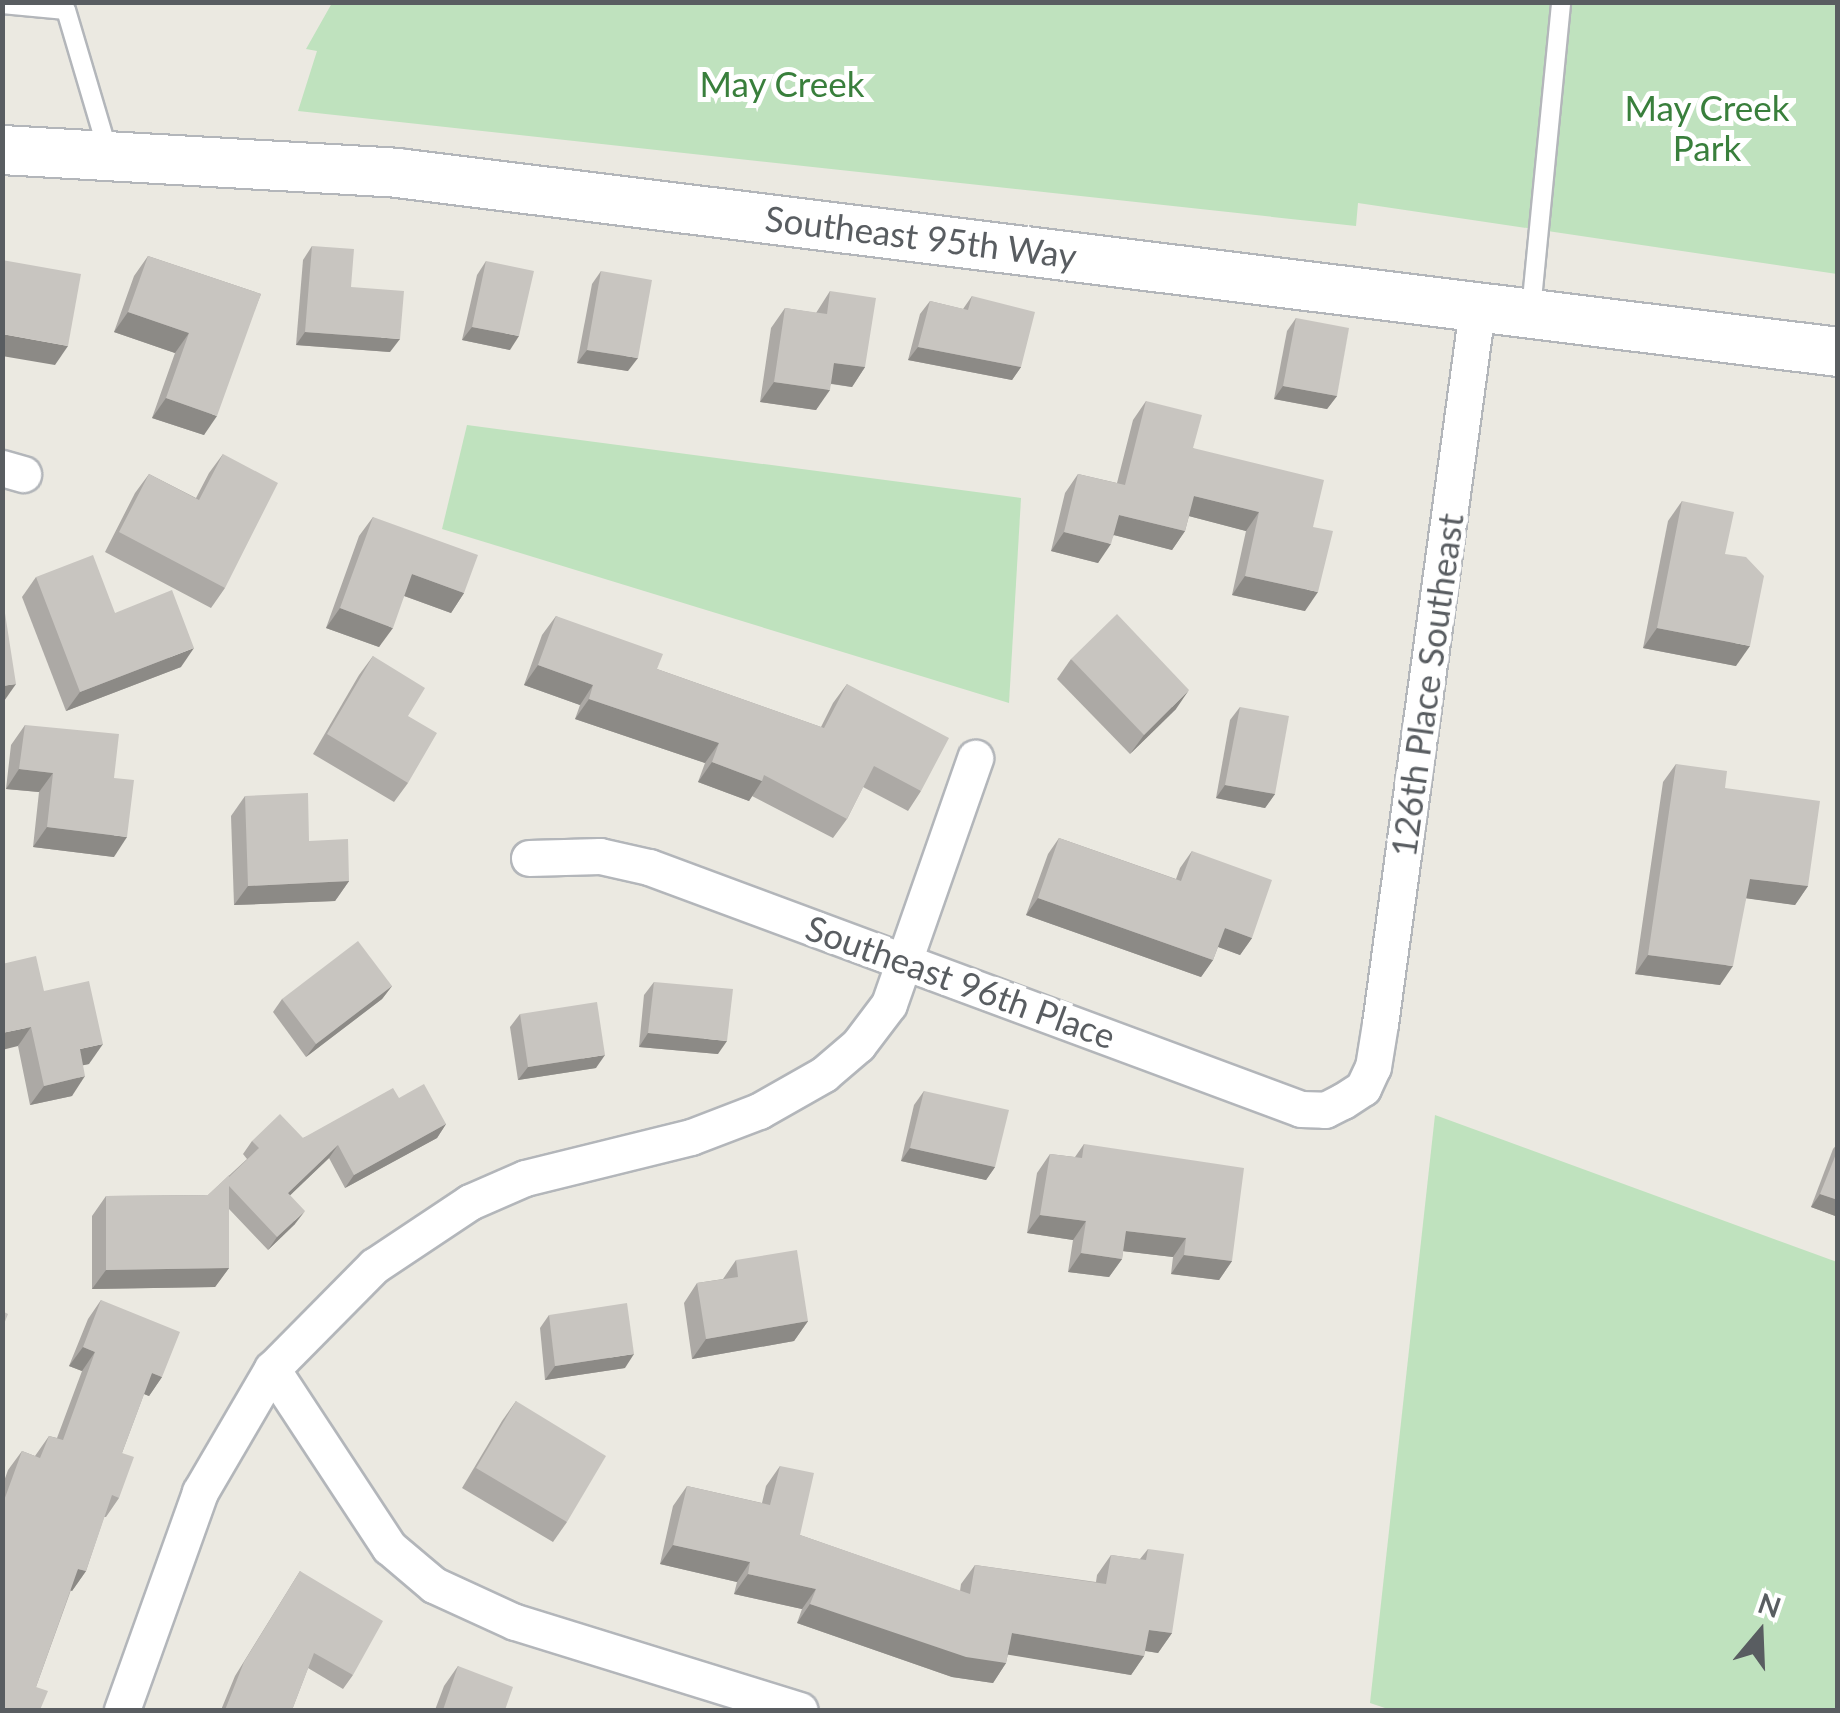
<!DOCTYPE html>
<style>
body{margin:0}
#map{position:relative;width:1840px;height:1713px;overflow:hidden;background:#ebe9e1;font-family:Lato,sans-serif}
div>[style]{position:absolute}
.green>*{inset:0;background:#bfe2be}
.roads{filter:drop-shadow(2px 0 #b3b6ba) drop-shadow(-2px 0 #b3b6ba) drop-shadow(0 2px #b3b6ba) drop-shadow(0 -2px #b3b6ba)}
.lane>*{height:18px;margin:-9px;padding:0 9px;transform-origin:9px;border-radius:9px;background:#fff}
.street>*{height:35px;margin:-17.5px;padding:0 17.5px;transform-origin:17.5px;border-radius:17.5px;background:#fff}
.secondary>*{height:48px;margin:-24px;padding:0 24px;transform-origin:24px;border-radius:24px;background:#fff}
.wall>*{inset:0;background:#aca9a5}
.shaded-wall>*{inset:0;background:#8c8a86}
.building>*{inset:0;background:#c8c5c0}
span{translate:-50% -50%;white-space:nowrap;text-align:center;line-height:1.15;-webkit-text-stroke:10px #fff;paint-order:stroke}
.park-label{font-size:35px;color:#397f3c}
.street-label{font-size:35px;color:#595d61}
.frame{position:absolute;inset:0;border:5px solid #595d61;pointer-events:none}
.north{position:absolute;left:1710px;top:1583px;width:100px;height:100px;-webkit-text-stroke:8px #fff;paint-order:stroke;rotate:19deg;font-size:28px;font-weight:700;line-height:40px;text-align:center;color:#595d61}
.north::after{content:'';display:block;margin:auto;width:35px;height:45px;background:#595d61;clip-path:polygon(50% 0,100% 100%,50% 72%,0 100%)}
</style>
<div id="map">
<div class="green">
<div style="clip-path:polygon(332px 3px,1837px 3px,1837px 274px,1358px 203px,1356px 226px,298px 111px,317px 51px,306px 49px)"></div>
<div style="clip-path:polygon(467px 425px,1021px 498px,1009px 703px,442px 529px)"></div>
<div style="clip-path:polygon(1435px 1115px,1837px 1262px,1837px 1710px,1391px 1710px,1370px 1703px)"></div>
</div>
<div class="roads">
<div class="lane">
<div style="left:2px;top:4px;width:64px;rotate:5.4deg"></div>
<div style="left:66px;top:10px;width:148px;rotate:73.5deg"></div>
<div style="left:1531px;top:310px;width:309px;rotate:-84.4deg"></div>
</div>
<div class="street">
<div style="left:2px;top:468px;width:22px;rotate:16deg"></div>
<div style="left:529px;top:858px;width:71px;rotate:-1.6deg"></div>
<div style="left:600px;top:856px;width:50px;rotate:12.7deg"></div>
<div style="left:649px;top:867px;width:695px;rotate:20.36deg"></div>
<div style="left:1301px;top:1109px;width:24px;rotate:2deg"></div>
<div style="left:1325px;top:1110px;width:20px;rotate:-27deg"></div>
<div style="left:1343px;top:1101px;width:24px;rotate:-33deg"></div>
<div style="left:1363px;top:1088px;width:23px;rotate:-65deg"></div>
<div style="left:1373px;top:1067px;width:44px;rotate:-80.8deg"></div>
<div style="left:1380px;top:1024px;width:729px;rotate:-82.27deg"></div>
<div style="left:272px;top:1369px;width:213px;rotate:56.7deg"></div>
<div style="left:389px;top:1547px;width:59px;rotate:40.2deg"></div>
<div style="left:434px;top:1585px;width:89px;rotate:24.6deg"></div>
<div style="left:515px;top:1622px;width:298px;rotate:17.2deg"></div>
<div style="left:122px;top:1710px;width:232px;rotate:-70.3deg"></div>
<div style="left:200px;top:1492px;width:143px;rotate:-59.7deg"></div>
<div style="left:272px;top:1369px;width:145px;rotate:-45.3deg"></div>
<div style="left:374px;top:1266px;width:115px;rotate:-33.7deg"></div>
<div style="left:470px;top:1202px;width:60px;rotate:-23.6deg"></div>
<div style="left:525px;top:1178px;width:171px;rotate:-13.9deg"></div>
<div style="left:691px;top:1137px;width:73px;rotate:-20.9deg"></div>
<div style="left:759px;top:1111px;width:75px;rotate:-29.6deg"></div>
<div style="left:824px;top:1074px;width:45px;rotate:-40.5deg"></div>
<div style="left:858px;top:1045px;width:51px;rotate:-52.9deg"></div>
<div style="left:889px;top:1004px;width:261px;rotate:-70.7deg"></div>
</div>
<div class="secondary">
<div style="left:2px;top:150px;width:396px;rotate:3.3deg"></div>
<div style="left:397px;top:173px;width:1452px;rotate:7.08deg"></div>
</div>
</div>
<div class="wall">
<div style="clip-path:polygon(312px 246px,351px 287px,390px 352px,296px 345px,303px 260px)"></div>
<div style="clip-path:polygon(148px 256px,261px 294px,204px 435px,152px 418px,175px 353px,114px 332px,134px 276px)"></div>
<div style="clip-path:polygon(486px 261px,510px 350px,462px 340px,477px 275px)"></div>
<div style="clip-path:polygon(601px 271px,628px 371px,577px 363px,592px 284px)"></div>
<div style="clip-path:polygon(830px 291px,865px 367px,852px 387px,831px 384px,816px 410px,760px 402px,771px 328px,785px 308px,816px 313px)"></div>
<div style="clip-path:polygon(972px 296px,1021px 367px,1012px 380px,908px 360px,920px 314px,930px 301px,963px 309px)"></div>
<div style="clip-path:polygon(1296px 318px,1337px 396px,1327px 409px,1274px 399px,1287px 331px)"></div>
<div style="clip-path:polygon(1146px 401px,1193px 448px,1313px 527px,1305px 611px,1232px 595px,1246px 531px,1189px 516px,1185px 531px,1172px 550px,1114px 535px,1098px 563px,1051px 551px,1065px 493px,1078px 474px,1117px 483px,1133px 420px)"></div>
<div style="clip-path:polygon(223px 454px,225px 588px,211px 608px,105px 552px,135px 493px,149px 474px,196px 498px,209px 473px)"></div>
<div style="clip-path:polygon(1682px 501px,1725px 554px,1736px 666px,1643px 648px,1668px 521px)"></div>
<div style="clip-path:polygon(373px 517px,464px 593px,451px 613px,404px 596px,379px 647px,326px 628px,359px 536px)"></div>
<div style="clip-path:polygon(36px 577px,115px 613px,181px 667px,66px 711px,22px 597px)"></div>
<div style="clip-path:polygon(556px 616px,657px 669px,821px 727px,833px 703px,847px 684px,921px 791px,908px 811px,863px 787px,847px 819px,833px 838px,752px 796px,749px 801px,698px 782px,705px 763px,575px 719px,580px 705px,524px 685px,542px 635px)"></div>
<div style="clip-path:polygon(373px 656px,408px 716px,408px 783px,394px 802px,313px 754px,359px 675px)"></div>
<div style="clip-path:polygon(1071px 659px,1176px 709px,1130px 754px,1057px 679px)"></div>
<div style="clip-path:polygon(1240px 707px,1275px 794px,1265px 808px,1216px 798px,1230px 720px)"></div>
<div style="clip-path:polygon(25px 725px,114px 778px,114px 857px,33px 847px,39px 792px,6px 789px,11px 745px)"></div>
<div style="clip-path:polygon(1676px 764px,1725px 788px,1808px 886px,1795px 905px,1746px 898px,1720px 985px,1635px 974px,1663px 782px)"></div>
<div style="clip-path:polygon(245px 796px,309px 841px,349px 881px,335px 901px,234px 905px,231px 816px)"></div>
<div style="clip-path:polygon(1059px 838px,1176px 879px,1180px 868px,1192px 851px,1252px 938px,1240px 955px,1218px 947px,1213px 960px,1201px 977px,1026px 915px,1048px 854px)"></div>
<div style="clip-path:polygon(654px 982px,718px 1054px,639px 1047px,644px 995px)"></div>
<div style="clip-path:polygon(392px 986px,382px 999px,306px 1057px,273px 1012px,282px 999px)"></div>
<div style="clip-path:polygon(44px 991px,89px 1064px,83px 1065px,72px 1096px,30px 1105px,18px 1046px)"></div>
<div style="clip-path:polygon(520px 1014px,596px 1068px,518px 1080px,510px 1027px)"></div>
<div style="clip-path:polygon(924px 1091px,995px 1167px,986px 1180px,901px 1161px,914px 1105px)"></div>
<div style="clip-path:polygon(399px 1098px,446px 1124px,437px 1138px,345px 1188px,329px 1158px,290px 1195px,295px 1224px,268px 1250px,229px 1209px,229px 1268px,215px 1287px,92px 1289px,92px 1216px,106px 1196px,208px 1195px,247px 1159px,243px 1154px,252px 1141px,303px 1138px)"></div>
<div style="clip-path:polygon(1838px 1143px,1838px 1217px,1811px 1207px,1833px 1149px)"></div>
<div style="clip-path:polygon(1084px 1144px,1232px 1261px,1219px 1280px,1171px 1274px,1173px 1257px,1123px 1251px,1122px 1259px,1109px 1277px,1068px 1272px,1073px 1240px,1027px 1233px,1037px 1173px,1050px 1154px,1075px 1157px)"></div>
<div style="clip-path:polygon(736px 1260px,808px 1321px,794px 1341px,692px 1359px,684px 1303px,697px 1283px,723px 1279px)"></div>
<div style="clip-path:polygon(101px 1300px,162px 1377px,149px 1396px,144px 1394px,122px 1453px,119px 1498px,106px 1517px,104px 1517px,86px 1571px,72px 1591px,71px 1590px,36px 1687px,2px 1710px,2px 1487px,8px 1470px,22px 1451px,35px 1456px,49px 1436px,57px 1438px,82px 1371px,69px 1366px,88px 1319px)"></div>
<div style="clip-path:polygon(549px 1315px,625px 1368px,545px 1380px,540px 1328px)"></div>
<div style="clip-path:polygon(516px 1401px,567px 1522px,553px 1542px,462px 1488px,502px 1421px)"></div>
<div style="clip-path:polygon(780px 1466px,800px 1535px,960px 1591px,961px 1584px,975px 1565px,1096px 1582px,1097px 1575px,1111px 1555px,1140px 1559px,1148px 1549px,1172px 1633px,1158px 1653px,1145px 1651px,1144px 1656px,1131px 1675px,1008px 1654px,1006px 1663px,993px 1683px,952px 1677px,797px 1623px,802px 1609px,734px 1594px,737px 1582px,660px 1564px,673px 1506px,687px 1486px,762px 1503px,766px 1486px)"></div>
<div style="clip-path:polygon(300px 1571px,353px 1675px,343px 1689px,308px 1668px,292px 1710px,221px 1710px,235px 1676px)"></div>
<div style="clip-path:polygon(458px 1666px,505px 1710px,435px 1710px,444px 1686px)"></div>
</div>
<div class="shaded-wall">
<div style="clip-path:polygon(128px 312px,189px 333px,175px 353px,114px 332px)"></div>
<div style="clip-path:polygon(472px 327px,519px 336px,510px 350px,462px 340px)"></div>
<div style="clip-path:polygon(305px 332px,400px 339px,390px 352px,296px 345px)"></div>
<div style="clip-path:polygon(2px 334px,68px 346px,55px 365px,2px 356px)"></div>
<div style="clip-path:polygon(918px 347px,1021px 367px,1012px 380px,908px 360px)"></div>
<div style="clip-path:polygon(587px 350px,638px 358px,628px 371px,577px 363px)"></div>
<div style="clip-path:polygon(834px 363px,865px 367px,852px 387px,821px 382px)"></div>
<div style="clip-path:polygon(774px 382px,830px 390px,816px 410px,760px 402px)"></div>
<div style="clip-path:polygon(1283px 386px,1337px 396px,1327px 409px,1274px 399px)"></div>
<div style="clip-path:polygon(166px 398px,217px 416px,204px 435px,152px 418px)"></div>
<div style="clip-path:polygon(1194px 496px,1259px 512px,1246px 531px,1181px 514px)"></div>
<div style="clip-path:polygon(1119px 515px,1185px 531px,1172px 550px,1106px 533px)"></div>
<div style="clip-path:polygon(1064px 532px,1111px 544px,1098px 563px,1051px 551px)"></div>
<div style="clip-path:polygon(412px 574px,464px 593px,451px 613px,399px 594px)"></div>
<div style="clip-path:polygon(1245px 576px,1318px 592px,1305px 611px,1232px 595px)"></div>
<div style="clip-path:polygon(340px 608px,393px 628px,379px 647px,326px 628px)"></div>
<div style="clip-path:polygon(1657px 628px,1750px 646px,1736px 666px,1643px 648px)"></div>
<div style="clip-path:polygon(194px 648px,181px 667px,66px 711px,80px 692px)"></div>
<div style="clip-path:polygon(538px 665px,593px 685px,580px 705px,524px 685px)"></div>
<div style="clip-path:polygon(16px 684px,2px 704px,2px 686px)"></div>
<div style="clip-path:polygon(1189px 690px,1176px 709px,1130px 754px,1144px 735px)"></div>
<div style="clip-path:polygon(589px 699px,719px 743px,705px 763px,575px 719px)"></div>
<div style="clip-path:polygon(712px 762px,762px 781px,749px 801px,698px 782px)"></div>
<div style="clip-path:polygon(19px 769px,53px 773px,39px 792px,6px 789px)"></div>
<div style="clip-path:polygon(1225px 785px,1275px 794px,1265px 808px,1216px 798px)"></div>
<div style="clip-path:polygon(47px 827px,127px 837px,114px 857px,33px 847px)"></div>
<div style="clip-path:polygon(1750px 879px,1808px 886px,1795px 905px,1737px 897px)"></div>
<div style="clip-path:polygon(349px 881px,335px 901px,234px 905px,248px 886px)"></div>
<div style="clip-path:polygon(1038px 898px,1213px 960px,1201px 977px,1026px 915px)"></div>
<div style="clip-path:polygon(1225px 928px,1252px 938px,1240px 955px,1213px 945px)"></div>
<div style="clip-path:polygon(1648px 955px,1733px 966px,1720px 985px,1635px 974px)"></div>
<div style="clip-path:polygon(392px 986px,382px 999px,306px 1057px,316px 1044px)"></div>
<div style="clip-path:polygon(31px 1027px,18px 1046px,2px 1050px,2px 1033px)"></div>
<div style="clip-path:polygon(648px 1033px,727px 1041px,718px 1054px,639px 1047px)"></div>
<div style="clip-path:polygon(103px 1044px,89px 1064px,66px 1069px,80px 1049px)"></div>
<div style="clip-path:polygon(605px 1055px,596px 1068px,518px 1080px,528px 1067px)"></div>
<div style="clip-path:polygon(85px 1076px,72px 1096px,30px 1105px,44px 1086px)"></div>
<div style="clip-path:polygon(446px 1124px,437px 1138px,345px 1188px,354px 1175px)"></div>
<div style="clip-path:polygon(338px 1145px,329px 1158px,279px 1206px,288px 1193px)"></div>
<div style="clip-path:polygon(910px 1148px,995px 1167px,986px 1180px,901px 1161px)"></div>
<div style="clip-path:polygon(1820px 1194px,1838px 1200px,1838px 1217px,1811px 1207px)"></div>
<div style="clip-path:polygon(305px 1211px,295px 1224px,268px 1250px,277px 1237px)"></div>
<div style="clip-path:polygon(1040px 1215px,1086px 1221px,1073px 1240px,1027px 1233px)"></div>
<div style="clip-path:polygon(1126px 1231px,1186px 1238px,1173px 1257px,1113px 1250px)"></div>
<div style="clip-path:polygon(1081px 1253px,1122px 1259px,1109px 1277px,1068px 1272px)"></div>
<div style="clip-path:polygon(1184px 1255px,1232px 1261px,1219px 1280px,1171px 1274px)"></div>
<div style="clip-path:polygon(229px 1268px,215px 1287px,92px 1289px,106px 1270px)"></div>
<div style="clip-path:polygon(808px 1321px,794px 1341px,692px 1359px,706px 1339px)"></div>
<div style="clip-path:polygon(83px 1347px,95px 1352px,82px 1371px,69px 1366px)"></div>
<div style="clip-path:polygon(634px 1354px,625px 1368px,545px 1380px,555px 1366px)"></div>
<div style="clip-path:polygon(152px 1373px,162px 1377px,149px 1396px,139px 1392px)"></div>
<div style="clip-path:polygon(673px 1545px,750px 1562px,737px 1582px,660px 1564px)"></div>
<div style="clip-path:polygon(78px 1569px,86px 1571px,72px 1591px,65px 1588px)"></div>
<div style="clip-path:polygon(748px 1574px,816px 1589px,802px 1609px,734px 1594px)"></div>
<div style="clip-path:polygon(810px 1604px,1006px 1663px,993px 1683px,952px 1677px,797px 1623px)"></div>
<div style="clip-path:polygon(1149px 1630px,1172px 1633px,1158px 1653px,1135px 1649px)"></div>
<div style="clip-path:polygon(1012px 1633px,1144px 1656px,1131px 1675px,998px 1653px)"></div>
</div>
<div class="building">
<div style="clip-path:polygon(312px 246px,354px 249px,351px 287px,404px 291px,400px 339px,305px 332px)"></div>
<div style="clip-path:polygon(148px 256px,261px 294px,217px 416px,166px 398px,189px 333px,128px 312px)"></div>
<div style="clip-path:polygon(2px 260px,81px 274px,68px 346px,2px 334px)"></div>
<div style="clip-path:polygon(486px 261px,534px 271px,519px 336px,472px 327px)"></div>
<div style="clip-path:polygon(601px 271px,652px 280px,638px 358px,587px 350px)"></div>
<div style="clip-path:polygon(830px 291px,876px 298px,865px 367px,834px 363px,830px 390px,774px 382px,785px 308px,827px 314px)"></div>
<div style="clip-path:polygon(972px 296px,1035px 312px,1021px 367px,918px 347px,930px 301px,968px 310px)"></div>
<div style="clip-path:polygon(1296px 318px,1349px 328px,1337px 396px,1283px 386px)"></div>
<div style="clip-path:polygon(1146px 401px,1202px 415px,1193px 448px,1324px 480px,1313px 527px,1333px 531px,1318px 592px,1245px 576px,1259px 512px,1194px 496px,1185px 531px,1119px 515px,1111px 544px,1064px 532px,1078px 474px,1125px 485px)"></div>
<div style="clip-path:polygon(223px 454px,278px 483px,225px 588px,119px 532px,149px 474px,199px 500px)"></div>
<div style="clip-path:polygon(1682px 501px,1734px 512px,1725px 554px,1746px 557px,1764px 576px,1750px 646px,1657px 628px)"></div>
<div style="clip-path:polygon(373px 517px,478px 555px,464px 593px,412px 574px,393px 628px,340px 608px)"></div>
<div style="clip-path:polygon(93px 555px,115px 613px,172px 590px,194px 648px,80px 692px,36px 577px)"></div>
<div style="clip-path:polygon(2px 594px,16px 684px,2px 686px)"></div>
<div style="clip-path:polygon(1117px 614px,1189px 690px,1144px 735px,1071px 659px)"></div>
<div style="clip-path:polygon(556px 616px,663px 654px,657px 669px,824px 728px,847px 684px,949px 738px,921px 791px,874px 766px,847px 819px,764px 775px,762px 781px,712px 762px,719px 743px,589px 699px,593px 685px,538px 665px)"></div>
<div style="clip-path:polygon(373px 656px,425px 688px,408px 716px,437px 733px,408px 783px,327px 734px)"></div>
<div style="clip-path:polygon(1240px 707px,1289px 716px,1275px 794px,1225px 785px)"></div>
<div style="clip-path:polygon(25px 725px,119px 734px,114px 778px,134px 780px,127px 837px,47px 827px,53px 773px,19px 769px)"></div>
<div style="clip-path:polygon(1676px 764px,1727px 771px,1725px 788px,1820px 801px,1808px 886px,1750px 879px,1733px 966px,1648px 955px)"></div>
<div style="clip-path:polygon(308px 793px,309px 841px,348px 839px,349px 881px,248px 886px,245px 796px)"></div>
<div style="clip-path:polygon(1059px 838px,1181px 881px,1192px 851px,1272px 880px,1252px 938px,1225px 928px,1213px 960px,1038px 898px)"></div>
<div style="clip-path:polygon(358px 941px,392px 986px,316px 1044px,282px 999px)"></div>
<div style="clip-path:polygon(36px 956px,44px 991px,89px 981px,103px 1044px,80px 1049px,85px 1076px,44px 1086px,31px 1027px,2px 1033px,2px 964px)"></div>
<div style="clip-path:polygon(654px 982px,733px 989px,727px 1041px,648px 1033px)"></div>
<div style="clip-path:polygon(597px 1002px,605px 1055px,528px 1067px,520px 1014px)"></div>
<div style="clip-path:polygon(424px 1084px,446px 1124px,354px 1175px,338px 1145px,288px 1193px,305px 1211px,277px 1237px,229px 1186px,229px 1177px,259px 1148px,252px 1141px,280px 1114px,303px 1138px,393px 1088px,399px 1098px)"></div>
<div style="clip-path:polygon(924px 1091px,1009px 1110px,995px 1167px,910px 1148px)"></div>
<div style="clip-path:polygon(1084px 1144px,1244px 1168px,1232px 1261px,1184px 1255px,1186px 1238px,1126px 1231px,1122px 1259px,1081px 1253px,1086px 1221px,1040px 1215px,1050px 1154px,1082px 1158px)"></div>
<div style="clip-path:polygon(1838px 1149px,1838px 1200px,1820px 1194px)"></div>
<div style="clip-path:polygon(229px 1175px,229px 1268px,106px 1270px,106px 1196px,208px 1195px)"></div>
<div style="clip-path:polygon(797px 1250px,808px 1321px,706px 1339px,697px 1283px,738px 1277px,736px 1260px)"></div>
<div style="clip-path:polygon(101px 1300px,180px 1332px,162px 1377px,152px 1373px,122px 1453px,134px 1457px,119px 1498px,112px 1495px,86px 1571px,78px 1569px,36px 1687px,48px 1691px,40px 1710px,2px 1710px,2px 1506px,22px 1451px,40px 1458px,49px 1436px,63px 1440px,95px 1352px,83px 1347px)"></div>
<div style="clip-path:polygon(627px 1303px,634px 1354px,555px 1366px,549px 1315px)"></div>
<div style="clip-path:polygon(2px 1311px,8px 1314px,2px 1329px)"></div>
<div style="clip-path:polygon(516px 1401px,606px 1456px,567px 1522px,476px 1468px)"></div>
<div style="clip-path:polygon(780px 1466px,814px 1473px,800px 1535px,970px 1594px,975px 1565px,1106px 1584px,1111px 1555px,1146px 1560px,1148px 1549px,1184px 1554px,1172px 1633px,1149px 1630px,1144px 1656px,1012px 1633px,1006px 1663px,966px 1657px,810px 1604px,816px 1589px,748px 1574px,750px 1562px,673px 1545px,687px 1486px,770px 1505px)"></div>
<div style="clip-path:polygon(300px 1571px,383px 1621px,353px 1675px,314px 1653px,292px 1710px,225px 1710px,244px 1662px)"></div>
<div style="clip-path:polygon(458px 1666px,513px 1687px,505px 1710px,443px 1710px)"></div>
</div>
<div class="park-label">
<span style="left:782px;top:83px">May Creek</span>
<span style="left:1707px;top:127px">May Creek<br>Park</span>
</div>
<div class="street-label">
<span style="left:921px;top:236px;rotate:7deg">Southeast 95th Way</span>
<span style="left:1426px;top:685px;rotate:-82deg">126th Place Southeast</span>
<span style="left:961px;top:981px;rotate:20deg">Southeast 96th Place</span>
</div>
<div class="frame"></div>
<div class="north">N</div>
</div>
